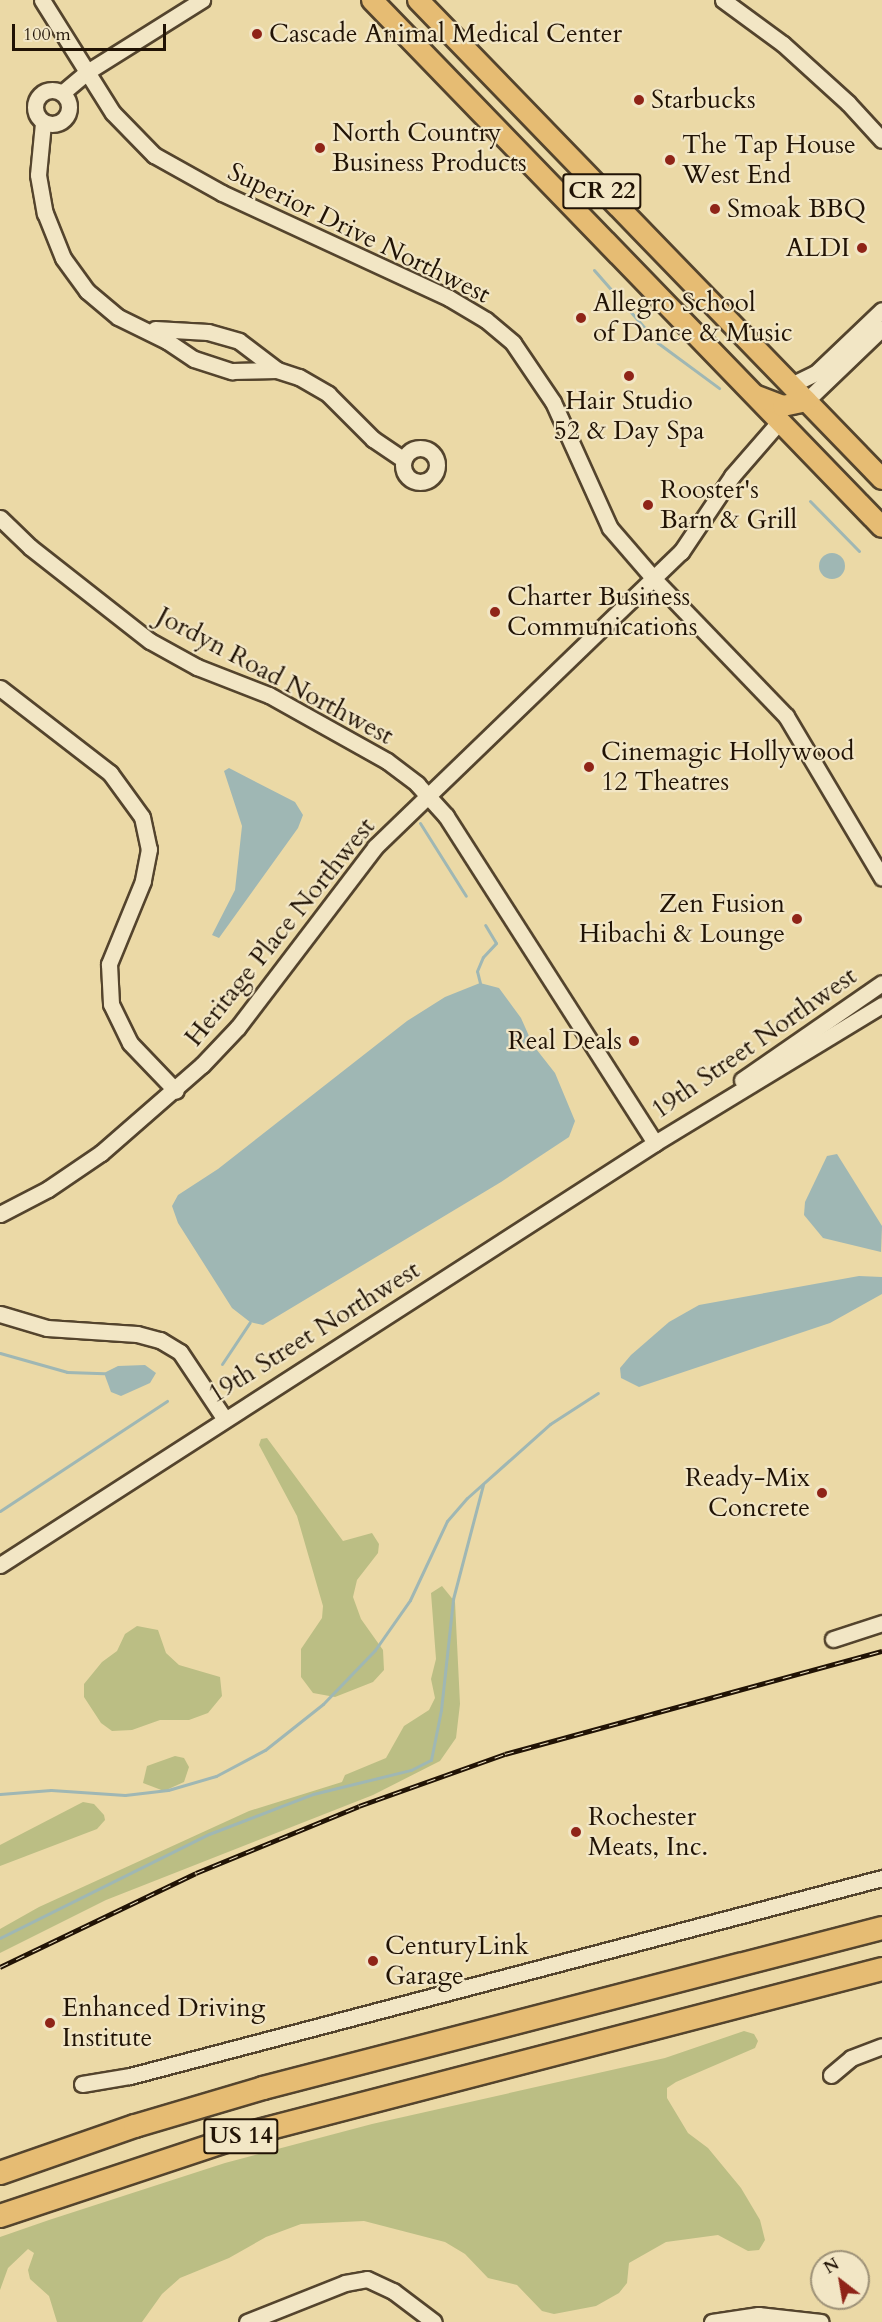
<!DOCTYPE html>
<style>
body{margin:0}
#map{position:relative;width:882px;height:2322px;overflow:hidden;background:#ebd9a6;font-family:Cardo,serif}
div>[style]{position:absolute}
.green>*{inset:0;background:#bbbe84}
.water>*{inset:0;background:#9fb7b4}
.round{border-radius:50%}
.stream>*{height:3px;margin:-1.5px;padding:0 1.5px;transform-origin:1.5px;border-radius:1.5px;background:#9fb7b4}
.roads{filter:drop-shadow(2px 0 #54442d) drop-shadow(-2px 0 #54442d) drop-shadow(0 2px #54442d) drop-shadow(0 -2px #54442d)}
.minor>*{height:15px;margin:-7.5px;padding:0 7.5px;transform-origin:7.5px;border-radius:7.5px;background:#f2e6c5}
.minor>.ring{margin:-7.5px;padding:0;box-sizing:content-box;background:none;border:15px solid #f2e6c5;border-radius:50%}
.major>*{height:20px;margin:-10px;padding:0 10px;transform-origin:10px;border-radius:10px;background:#e6bc73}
.highway>*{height:22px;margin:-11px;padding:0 11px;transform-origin:11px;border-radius:11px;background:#e6bc73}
.rail>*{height:5px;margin-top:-2.5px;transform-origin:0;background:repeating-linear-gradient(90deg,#f2e6c5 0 9px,#211305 0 18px);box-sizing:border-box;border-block:2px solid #211305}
.dots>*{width:16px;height:16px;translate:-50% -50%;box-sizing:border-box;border:3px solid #f2e6c5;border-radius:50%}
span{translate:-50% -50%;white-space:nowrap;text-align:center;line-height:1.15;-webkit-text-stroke:4.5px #f2e6c5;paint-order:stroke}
.shield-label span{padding:2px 4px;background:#f2e6c5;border:2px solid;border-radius:4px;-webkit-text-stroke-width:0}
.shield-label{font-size:24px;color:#211305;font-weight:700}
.poi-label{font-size:26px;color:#211305}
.left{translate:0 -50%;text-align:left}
.right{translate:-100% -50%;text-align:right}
.street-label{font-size:26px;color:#211305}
.north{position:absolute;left:810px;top:2250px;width:60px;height:60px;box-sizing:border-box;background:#f2e6c5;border:2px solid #9e9278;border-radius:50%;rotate:329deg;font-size:16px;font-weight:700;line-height:24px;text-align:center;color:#211305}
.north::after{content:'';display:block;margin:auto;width:21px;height:27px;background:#8f2418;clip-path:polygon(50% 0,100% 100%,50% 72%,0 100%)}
.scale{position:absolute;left:12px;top:24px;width:154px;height:27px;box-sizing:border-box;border:3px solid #211305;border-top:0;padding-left:8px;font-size:18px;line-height:21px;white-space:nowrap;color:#211305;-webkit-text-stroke:4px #f2e6c5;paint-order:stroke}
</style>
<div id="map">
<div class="green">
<div style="clip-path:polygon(267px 1438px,343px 1541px,372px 1533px,379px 1544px,378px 1553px,357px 1580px,353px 1597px,361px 1619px,383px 1650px,384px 1670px,373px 1682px,335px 1697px,313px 1693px,301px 1677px,301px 1649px,322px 1618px,323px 1606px,297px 1516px,259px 1445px,261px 1439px)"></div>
<div style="clip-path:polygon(442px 1586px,455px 1602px,460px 1704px,456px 1738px,440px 1761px,373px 1795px,106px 1900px,0 1953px,0 1929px,39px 1907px,249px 1811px,342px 1782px,345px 1775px,386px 1758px,404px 1726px,429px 1710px,435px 1698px,431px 1679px,436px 1659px,431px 1593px)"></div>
<div style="clip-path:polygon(137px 1626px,158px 1630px,166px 1653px,179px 1665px,220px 1677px,222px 1696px,208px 1713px,189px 1720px,160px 1720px,132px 1730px,112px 1731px,101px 1723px,84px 1697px,84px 1684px,102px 1662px,117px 1651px,125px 1634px)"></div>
<div style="clip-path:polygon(175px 1756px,184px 1758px,189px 1767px,184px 1782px,164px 1791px,143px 1783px,147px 1766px)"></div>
<div style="clip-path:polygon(83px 1802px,94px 1804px,104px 1815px,105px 1820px,97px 1829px,0 1866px,0 1845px)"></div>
<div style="clip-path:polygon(744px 2031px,754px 2034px,758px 2041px,755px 2048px,676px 2082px,667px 2088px,667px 2098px,688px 2133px,708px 2148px,741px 2188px,760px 2220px,765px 2240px,759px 2250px,748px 2251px,718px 2235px,666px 2242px,629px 2263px,627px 2283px,619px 2293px,596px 2306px,554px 2314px,542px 2311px,517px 2285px,488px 2278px,465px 2254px,445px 2242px,364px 2221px,301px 2224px,266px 2237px,229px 2258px,180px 2278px,162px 2294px,142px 2322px,57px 2322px,49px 2296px,30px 2279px,28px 2270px,34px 2253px,28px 2249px,8px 2268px,0 2290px,0 2237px,49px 2220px,225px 2163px,372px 2124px,665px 2058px)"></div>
</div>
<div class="water">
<div class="round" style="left:819px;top:553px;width:26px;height:26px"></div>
<div style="clip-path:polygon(229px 768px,295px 802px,303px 815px,298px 828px,219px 938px,212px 935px,235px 890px,242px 826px,224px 771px)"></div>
<div style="clip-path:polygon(480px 983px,499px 988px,521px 1018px,533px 1045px,555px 1073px,575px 1121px,569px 1137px,501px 1182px,263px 1325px,250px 1322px,232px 1308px,178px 1223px,172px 1206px,178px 1195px,218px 1169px,407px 1021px,445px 997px)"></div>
<div style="clip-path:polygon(837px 1154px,882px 1226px,881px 1252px,823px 1238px,804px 1215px,805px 1202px,827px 1156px)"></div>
<div style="clip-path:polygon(859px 1276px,882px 1277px,882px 1294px,830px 1323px,639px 1387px,621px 1378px,620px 1368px,631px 1355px,669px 1322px,699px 1305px)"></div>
<div style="clip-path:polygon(145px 1365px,156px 1373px,150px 1383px,121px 1396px,111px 1392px,104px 1373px,118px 1366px)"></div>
</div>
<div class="stream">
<div style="left:594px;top:270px;width:97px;rotate:48.8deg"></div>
<div style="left:658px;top:343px;width:76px;rotate:36.4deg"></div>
<div style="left:810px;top:501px;width:70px;rotate:45.6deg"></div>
<div style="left:420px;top:823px;width:86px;rotate:57.8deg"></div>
<div style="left:480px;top:983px;width:12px;rotate:-104deg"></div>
<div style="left:477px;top:971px;width:15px;rotate:-67deg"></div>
<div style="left:483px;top:957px;width:19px;rotate:-47deg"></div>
<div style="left:496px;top:943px;width:21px;rotate:-121deg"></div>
<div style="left:0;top:1353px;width:70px;rotate:15.8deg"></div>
<div style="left:67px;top:1372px;width:37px;rotate:2deg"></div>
<div style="left:222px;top:1364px;width:50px;rotate:-56.3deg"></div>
<div style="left:0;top:1511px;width:200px;rotate:-33.4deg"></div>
<div style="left:0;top:1794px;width:51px;rotate:-4.5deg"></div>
<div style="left:51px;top:1790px;width:74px;rotate:3.9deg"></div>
<div style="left:125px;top:1795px;width:43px;rotate:-6.6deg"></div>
<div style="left:168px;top:1790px;width:50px;rotate:-16.3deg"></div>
<div style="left:216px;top:1776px;width:55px;rotate:-28deg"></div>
<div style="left:265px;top:1750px;width:74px;rotate:-38.4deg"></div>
<div style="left:323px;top:1704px;width:75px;rotate:-46.1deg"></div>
<div style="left:375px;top:1650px;width:61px;rotate:-55deg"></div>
<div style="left:410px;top:1600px;width:87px;rotate:-64.9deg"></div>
<div style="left:447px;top:1521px;width:30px;rotate:-49deg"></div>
<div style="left:467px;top:1498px;width:111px;rotate:-41.7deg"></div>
<div style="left:550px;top:1424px;width:57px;rotate:-32.9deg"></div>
<div style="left:0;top:1938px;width:233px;rotate:-26.5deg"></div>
<div style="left:209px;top:1834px;width:111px;rotate:-21deg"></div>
<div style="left:313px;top:1794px;width:101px;rotate:-13.8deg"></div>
<div style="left:411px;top:1770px;width:22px;rotate:-27deg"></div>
<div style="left:431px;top:1760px;width:51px;rotate:-78.7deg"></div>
<div style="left:441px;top:1710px;width:112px;rotate:-83.8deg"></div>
<div style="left:453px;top:1599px;width:118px;rotate:-75.3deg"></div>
</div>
<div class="roads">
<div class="minor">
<div style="left:42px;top:0;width:133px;rotate:57.9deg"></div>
<div style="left:113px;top:113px;width:59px;rotate:45.7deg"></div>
<div style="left:154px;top:155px;width:78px;rotate:29.2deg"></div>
<div style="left:222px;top:193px;width:250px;rotate:24.8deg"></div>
<div style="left:449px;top:298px;width:43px;rotate:30.7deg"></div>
<div style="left:486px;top:320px;width:35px;rotate:40deg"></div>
<div style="left:513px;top:343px;width:71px;rotate:55.9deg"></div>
<div style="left:553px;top:402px;width:138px;rotate:65.7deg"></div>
<div style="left:610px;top:528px;width:67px;rotate:49.2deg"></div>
<div style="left:654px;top:579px;width:190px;rotate:46.1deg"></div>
<div style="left:786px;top:716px;width:188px;rotate:59.3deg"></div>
<div style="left:723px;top:0;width:74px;rotate:36.3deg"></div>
<div style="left:783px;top:44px;width:88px;rotate:42.2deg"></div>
<div style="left:848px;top:103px;width:50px;rotate:47.4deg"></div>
<div class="ring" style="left:35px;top:90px;width:19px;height:19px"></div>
<div style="left:62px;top:93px;width:33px;rotate:-40deg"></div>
<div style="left:87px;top:72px;width:136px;rotate:-32.1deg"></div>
<div style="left:43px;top:123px;width:52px;rotate:95.5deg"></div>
<div style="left:38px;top:175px;width:39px;rotate:80deg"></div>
<div style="left:45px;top:213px;width:48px;rotate:68.2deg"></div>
<div style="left:63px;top:258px;width:41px;rotate:54deg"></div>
<div style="left:87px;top:291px;width:40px;rotate:40deg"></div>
<div style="left:118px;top:317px;width:55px;rotate:26.1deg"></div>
<div style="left:167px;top:341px;width:32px;rotate:34deg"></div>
<div style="left:194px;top:359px;width:40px;rotate:18deg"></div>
<div style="left:232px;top:371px;width:45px;rotate:-1.3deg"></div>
<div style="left:155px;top:329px;width:53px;rotate:3.2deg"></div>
<div style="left:208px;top:332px;width:32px;rotate:16deg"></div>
<div style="left:239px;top:341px;width:48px;rotate:37.3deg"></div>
<div style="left:277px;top:370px;width:23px;rotate:18deg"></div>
<div style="left:299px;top:377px;width:34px;rotate:30deg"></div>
<div style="left:328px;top:394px;width:64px;rotate:45deg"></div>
<div style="left:373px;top:439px;width:37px;rotate:34deg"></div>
<div style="left:791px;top:385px;width:28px;rotate:-26deg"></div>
<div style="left:816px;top:373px;width:91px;rotate:-43.7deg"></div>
<div style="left:806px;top:401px;width:105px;rotate:-43.8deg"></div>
<div class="ring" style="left:403px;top:448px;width:19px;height:19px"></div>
<div style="left:0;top:518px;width:42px;rotate:44deg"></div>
<div style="left:30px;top:547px;width:152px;rotate:38.1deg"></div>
<div style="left:150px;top:641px;width:54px;rotate:29deg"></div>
<div style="left:197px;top:667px;width:77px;rotate:21.3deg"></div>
<div style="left:269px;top:695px;width:135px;rotate:29.2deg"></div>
<div style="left:387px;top:761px;width:38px;rotate:37deg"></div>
<div style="left:417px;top:784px;width:43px;rotate:47.8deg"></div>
<div style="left:446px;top:816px;width:388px;rotate:57.4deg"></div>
<div style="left:0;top:688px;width:139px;rotate:37.7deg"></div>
<div style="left:110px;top:773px;width:54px;rotate:54deg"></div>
<div style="left:142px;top:817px;width:33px;rotate:78deg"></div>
<div style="left:149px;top:849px;width:33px;rotate:101deg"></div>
<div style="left:143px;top:881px;width:90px;rotate:112.3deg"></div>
<div style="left:109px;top:964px;width:40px;rotate:87.1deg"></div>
<div style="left:111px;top:1004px;width:43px;rotate:64deg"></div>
<div style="left:130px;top:1043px;width:66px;rotate:46.2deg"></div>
<div style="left:742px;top:1080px;width:170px;rotate:-34.7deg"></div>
<div style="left:0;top:1214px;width:54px;rotate:-27.5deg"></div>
<div style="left:48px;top:1189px;width:64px;rotate:-34.2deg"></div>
<div style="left:101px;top:1153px;width:134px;rotate:-41.1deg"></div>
<div style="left:202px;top:1065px;width:52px;rotate:-46.5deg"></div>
<div style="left:238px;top:1027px;width:226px;rotate:-52.7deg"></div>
<div style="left:375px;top:847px;width:425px;rotate:-44deg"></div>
<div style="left:681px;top:552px;width:92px;rotate:-56.1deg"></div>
<div style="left:732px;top:476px;width:72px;rotate:-49deg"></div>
<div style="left:0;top:1314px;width:49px;rotate:16.6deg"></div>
<div style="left:47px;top:1328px;width:90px;rotate:3.8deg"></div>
<div style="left:137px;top:1334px;width:24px;rotate:15deg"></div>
<div style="left:160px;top:1340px;width:23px;rotate:31deg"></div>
<div style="left:180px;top:1352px;width:79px;rotate:56.3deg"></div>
<div style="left:0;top:1565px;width:779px;rotate:-32.79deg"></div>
<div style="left:655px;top:1143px;width:266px;rotate:-31.3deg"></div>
<div style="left:833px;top:1639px;width:52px;rotate:-18.1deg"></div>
<div style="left:831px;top:2075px;width:26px;rotate:-40deg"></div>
<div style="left:851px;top:2058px;width:33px;rotate:-21deg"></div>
<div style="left:82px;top:2084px;width:49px;rotate:-9.5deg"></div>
<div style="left:130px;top:2076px;width:778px;rotate:-14.75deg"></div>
<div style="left:247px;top:2322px;width:105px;rotate:-21.7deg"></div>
<div style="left:345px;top:2283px;width:22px;rotate:-10deg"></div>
<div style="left:367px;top:2279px;width:29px;rotate:25deg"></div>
<div style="left:393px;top:2291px;width:51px;rotate:37.1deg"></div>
<div style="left:712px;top:2322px;width:47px;rotate:-8.7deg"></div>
<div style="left:758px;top:2315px;width:63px;rotate:6.3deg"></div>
</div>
<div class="major">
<div style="left:372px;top:0;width:733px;rotate:45.94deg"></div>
<div style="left:418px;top:0;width:667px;rotate:45.91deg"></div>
<div style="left:757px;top:396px;width:28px;rotate:21deg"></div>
<div style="left:783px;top:406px;width:24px;rotate:-12deg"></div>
</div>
<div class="highway">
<div style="left:0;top:2173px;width:143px;rotate:-19.2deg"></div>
<div style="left:135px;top:2126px;width:134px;rotate:-16.5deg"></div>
<div style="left:263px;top:2088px;width:639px;rotate:-14.49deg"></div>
<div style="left:0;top:2216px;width:256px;rotate:-18.4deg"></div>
<div style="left:243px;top:2135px;width:660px;rotate:-14.56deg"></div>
</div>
</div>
<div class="rail">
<div style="left:0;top:1967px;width:217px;rotate:-25.6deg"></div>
<div style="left:196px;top:1873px;width:176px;rotate:-22.3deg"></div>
<div style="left:359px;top:1806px;width:155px;rotate:-19.6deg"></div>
<div style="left:505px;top:1754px;width:391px;rotate:-15.3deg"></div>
</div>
<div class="dots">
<div style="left:257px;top:34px;background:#8f2418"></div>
<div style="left:639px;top:100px;background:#8f2418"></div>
<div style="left:320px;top:148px;background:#8f2418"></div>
<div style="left:670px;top:160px;background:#8f2418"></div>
<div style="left:715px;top:209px;background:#8f2418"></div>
<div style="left:862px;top:248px;background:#8f2418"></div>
<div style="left:581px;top:318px;background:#8f2418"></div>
<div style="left:629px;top:376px;background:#8f2418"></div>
<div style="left:648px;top:505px;background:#8f2418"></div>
<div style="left:495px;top:612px;background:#8f2418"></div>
<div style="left:589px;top:767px;background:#8f2418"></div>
<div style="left:797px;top:919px;background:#8f2418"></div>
<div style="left:634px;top:1041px;background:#8f2418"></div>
<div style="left:822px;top:1493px;background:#8f2418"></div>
<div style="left:576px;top:1832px;background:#8f2418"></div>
<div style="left:373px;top:1961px;background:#8f2418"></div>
<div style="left:50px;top:2023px;background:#8f2418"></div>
</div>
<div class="shield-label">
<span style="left:602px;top:191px">CR 22</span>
<span style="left:241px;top:2136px">US 14</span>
</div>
<div class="poi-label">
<span class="left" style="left:269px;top:34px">Cascade Animal Medical Center</span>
<span class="left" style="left:651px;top:100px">Starbucks</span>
<span class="left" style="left:332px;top:148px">North Country<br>Business Products</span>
<span class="left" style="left:682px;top:160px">The Tap House<br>West End</span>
<span class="left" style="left:727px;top:209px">Smoak BBQ</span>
<span class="right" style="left:850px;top:248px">ALDI</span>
<span class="left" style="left:593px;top:318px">Allegro School<br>of Dance &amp; Music</span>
<span style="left:629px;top:416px">Hair Studio<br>52 &amp; Day Spa</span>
<span class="left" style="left:660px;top:505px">Rooster's<br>Barn &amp; Grill</span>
<span class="left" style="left:507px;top:612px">Charter Business<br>Communications</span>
<span class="left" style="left:601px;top:767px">Cinemagic Hollywood<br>12 Theatres</span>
<span class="right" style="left:785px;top:919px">Zen Fusion<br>Hibachi &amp; Lounge</span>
<span class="right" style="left:622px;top:1041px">Real Deals</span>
<span class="right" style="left:810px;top:1493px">Ready-Mix<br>Concrete</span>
<span class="left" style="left:588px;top:1832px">Rochester<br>Meats, Inc.</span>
<span class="left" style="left:385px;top:1961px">CenturyLink<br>Garage</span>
<span class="left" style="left:62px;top:2023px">Enhanced Driving<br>Institute</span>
</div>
<div class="street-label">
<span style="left:359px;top:233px;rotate:26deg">Superior Drive Northwest</span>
<span style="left:275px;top:676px;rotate:28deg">Jordyn Road Northwest</span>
<span style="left:280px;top:932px;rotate:-51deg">Heritage Place Northwest</span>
<span style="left:754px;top:1043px;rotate:-35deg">19th Street Northwest</span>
<span style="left:314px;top:1332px;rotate:-32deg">19th Street Northwest</span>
</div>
<div class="north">N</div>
<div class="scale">100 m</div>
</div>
